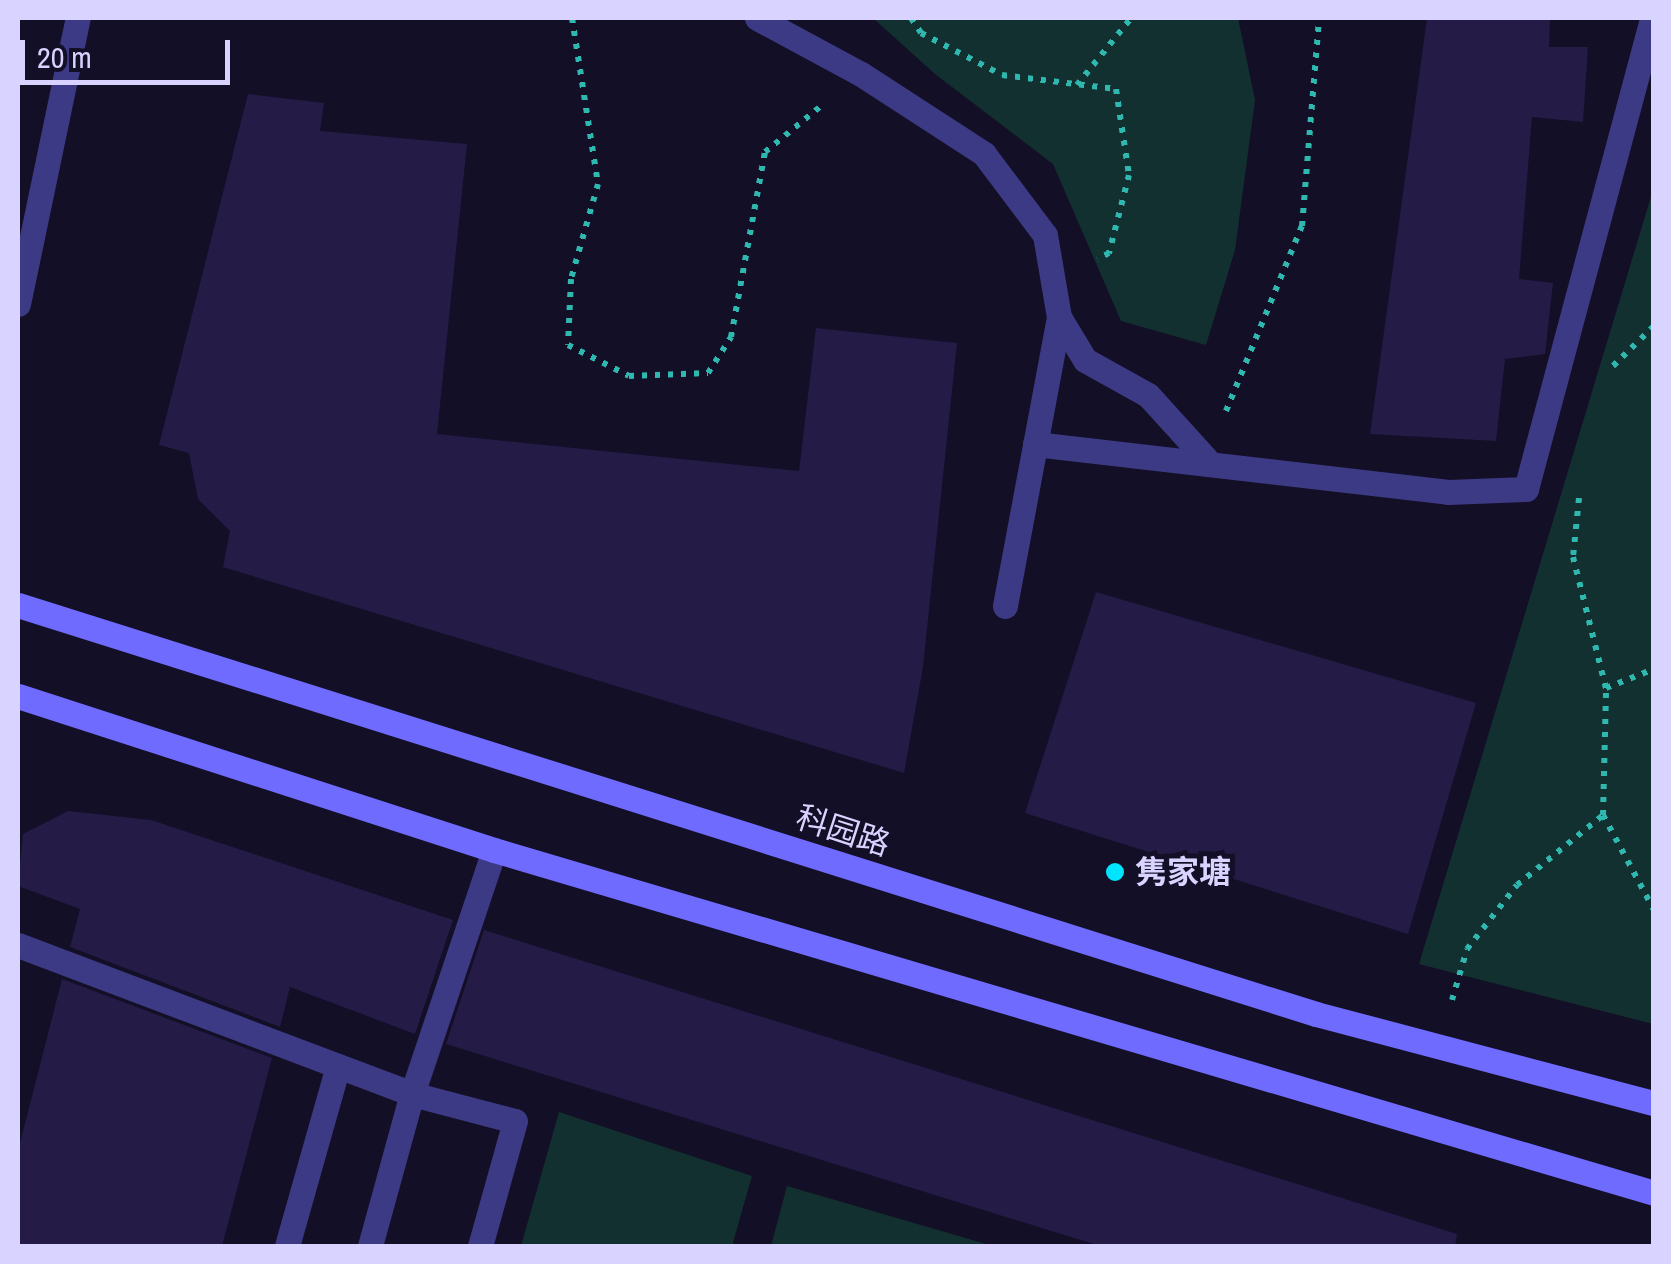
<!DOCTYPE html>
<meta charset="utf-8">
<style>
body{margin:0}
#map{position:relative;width:1671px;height:1264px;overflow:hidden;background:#130f26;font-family:"Archivo Narrow","Noto Sans SC",sans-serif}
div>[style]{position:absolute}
.green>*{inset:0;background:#12302f}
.building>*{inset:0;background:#241b47}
.path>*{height:6px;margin-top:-3px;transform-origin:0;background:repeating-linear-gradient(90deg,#2fb8b0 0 5px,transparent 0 13px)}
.lane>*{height:25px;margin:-12.5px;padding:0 12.5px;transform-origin:12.5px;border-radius:12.5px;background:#3d3a85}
.street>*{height:25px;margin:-12.5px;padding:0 12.5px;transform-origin:12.5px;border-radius:12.5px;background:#3d3a85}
.secondary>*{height:25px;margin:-12.5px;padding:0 12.5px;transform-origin:12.5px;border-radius:12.5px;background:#6f6bff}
.dots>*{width:28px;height:28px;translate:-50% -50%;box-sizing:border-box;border:5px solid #130f26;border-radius:50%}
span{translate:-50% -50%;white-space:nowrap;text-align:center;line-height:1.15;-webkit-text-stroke:10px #130f26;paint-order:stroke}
.street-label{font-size:32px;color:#d9d4ff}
.poi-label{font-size:32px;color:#d9d4ff;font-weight:700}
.left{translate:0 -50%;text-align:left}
.frame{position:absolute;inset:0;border:20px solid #d9d4ff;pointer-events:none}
.scale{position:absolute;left:20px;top:40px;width:210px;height:45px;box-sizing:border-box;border:5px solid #d9d4ff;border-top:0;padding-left:12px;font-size:30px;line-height:35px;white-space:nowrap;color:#d9d4ff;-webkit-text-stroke:8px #130f26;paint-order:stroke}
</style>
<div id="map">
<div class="green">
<div style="clip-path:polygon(873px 18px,1238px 18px,1255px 100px,1235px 250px,1206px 345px,1121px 321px,1053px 164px,935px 74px)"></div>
<div style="clip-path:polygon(1653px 190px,1653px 1024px,1419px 964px)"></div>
<div style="clip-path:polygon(559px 1112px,752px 1176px,732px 1246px,521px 1246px)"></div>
<div style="clip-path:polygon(787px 1186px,993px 1246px,995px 1246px,771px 1246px)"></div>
</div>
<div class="building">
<div style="clip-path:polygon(1427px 18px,1550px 18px,1549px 47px,1588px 47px,1583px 122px,1532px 117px,1519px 279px,1553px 283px,1545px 354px,1505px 359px,1496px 441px,1370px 434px)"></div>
<div style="clip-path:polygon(248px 94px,324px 103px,320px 131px,467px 144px,437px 434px,799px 471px,816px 328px,957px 343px,923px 667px,904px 773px,223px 567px,230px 531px,198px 499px,189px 453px,159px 445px)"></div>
<div style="clip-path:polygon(1096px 592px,1476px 703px,1408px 934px,1025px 813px)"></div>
<div style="clip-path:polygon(68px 811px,151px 820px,453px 920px,415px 1034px,290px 987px,280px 1027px,70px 947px,80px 909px,18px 886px,23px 834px)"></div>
<div style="clip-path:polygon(484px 930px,1457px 1234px,1455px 1246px,1100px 1246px,446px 1044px)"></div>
<div style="clip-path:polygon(62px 979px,272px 1058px,222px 1246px,18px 1246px,18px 1151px)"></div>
</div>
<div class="path">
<div style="left:572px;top:18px;width:168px;rotate:81.1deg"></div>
<div style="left:598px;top:184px;width:99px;rotate:105.9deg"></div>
<div style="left:571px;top:279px;width:66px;rotate:92.6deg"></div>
<div style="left:568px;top:345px;width:68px;rotate:26.9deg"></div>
<div style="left:629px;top:376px;width:79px;rotate:-2.2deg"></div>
<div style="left:708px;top:373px;width:43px;rotate:-57.4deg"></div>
<div style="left:731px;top:337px;width:188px;rotate:-79.6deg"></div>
<div style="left:765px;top:152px;width:72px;rotate:-39.4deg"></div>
<div style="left:911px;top:18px;width:18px;rotate:56deg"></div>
<div style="left:921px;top:33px;width:91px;rotate:27.4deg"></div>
<div style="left:1002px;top:75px;width:115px;rotate:7deg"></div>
<div style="left:1116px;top:89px;width:87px;rotate:81.4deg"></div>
<div style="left:1129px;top:175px;width:81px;rotate:104.4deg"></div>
<div style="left:1109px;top:253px;width:13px;rotate:151deg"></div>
<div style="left:1077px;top:85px;width:86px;rotate:-51.1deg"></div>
<div style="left:1613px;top:366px;width:57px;rotate:-44.3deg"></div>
<div style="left:1226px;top:411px;width:200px;rotate:-67.7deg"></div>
<div style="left:1302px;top:226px;width:209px;rotate:-85.3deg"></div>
<div style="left:1579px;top:498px;width:59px;rotate:95.8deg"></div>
<div style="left:1573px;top:557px;width:135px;rotate:75.9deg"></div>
<div style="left:1603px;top:815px;width:108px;rotate:61.8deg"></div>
<div style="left:1452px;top:1000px;width:53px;rotate:-73.6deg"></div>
<div style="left:1467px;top:949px;width:81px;rotate:-52deg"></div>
<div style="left:1517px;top:885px;width:111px;rotate:-39.1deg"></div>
<div style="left:1603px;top:815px;width:127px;rotate:-88.6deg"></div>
<div style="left:1606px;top:688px;width:52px;rotate:-21.6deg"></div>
</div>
<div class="lane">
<div style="left:757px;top:18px;width:118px;rotate:28.3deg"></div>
<div style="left:861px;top:74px;width:147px;rotate:33deg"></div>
<div style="left:984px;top:154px;width:101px;rotate:53deg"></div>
<div style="left:1045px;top:235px;width:83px;rotate:80.3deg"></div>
<div style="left:1059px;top:317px;width:294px;rotate:100.6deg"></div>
<div style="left:1059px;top:317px;width:50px;rotate:58.8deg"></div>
<div style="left:1085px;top:360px;width:72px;rotate:29.1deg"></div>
<div style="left:1148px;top:395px;width:86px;rotate:47.8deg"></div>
<div style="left:1035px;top:444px;width:416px;rotate:6.6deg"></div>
<div style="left:1448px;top:492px;width:78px;rotate:-2.2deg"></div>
<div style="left:1526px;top:489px;width:488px;rotate:-75deg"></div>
<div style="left:18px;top:945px;width:421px;rotate:20.7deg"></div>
<div style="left:412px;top:1094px;width:106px;rotate:14.7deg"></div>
<div style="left:515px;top:1121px;width:130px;rotate:105.6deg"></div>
<div style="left:287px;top:1246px;width:187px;rotate:-74.2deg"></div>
<div style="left:370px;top:1246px;width:158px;rotate:-74.6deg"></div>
<div style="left:412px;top:1094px;width:257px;rotate:-71.4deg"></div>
</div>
<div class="street">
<div style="left:18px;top:304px;width:292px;rotate:-78.2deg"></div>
</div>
<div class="secondary">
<div style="left:18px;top:605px;width:1361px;rotate:17.49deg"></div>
<div style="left:1316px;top:1014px;width:350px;rotate:14.8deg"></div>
<div style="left:18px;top:696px;width:500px;rotate:17.93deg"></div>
<div style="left:494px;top:850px;width:1210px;rotate:16.47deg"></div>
</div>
<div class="dots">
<div style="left:1115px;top:872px;background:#00e5ff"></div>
</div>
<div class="street-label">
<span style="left:843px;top:831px;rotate:18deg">科园路</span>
</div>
<div class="poi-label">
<span class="left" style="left:1135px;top:872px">隽家塘</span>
</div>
<div class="frame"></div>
<div class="scale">20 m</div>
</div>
